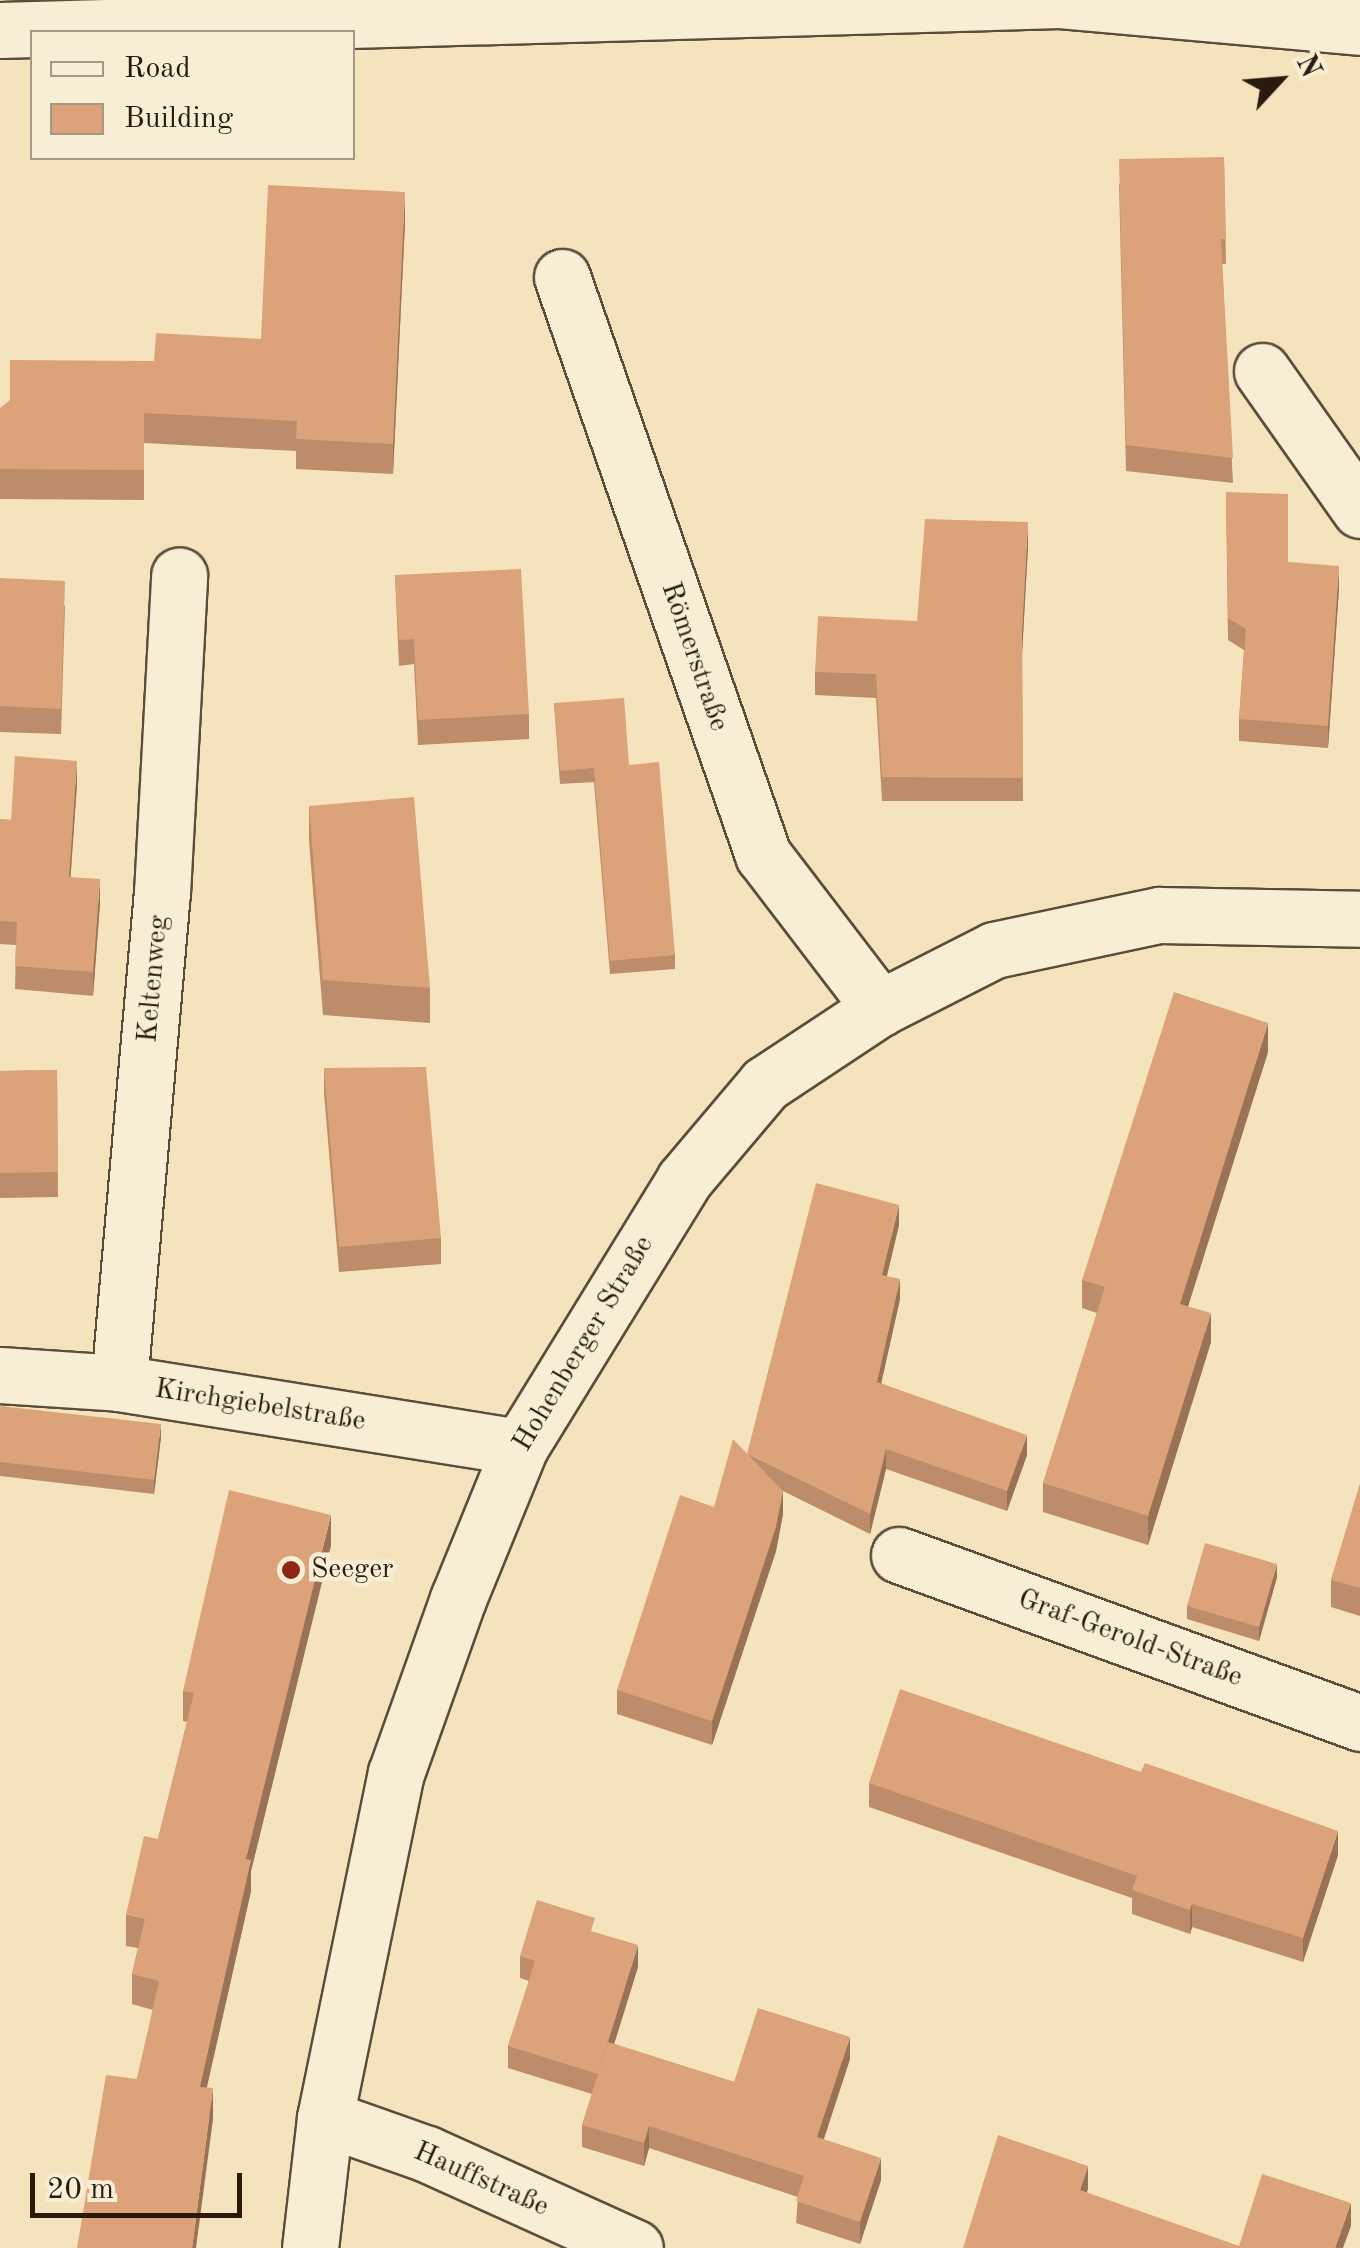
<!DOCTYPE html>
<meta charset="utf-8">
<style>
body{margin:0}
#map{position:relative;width:1360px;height:2248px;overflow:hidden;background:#f5e3be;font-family:"Old Standard TT",serif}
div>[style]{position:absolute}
.roads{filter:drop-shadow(2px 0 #5b4d3a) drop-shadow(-2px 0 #5b4d3a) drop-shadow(0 2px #5b4d3a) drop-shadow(0 -2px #5b4d3a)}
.minor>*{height:55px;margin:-27.5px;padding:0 27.5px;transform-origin:27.5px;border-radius:27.5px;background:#f8edd5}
.wall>*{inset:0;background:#bd8c6a}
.shaded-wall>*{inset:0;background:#9a7256}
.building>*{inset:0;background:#dca37b}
.dots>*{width:28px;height:28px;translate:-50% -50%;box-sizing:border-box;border:5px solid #f8edd5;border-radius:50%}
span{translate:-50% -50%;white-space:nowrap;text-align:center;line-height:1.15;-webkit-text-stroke:9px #f8edd5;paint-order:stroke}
.street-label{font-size:28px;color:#281b0e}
.poi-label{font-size:28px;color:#281b0e}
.left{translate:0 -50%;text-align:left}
.legend{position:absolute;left:30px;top:30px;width:325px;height:130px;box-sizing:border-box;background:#f8edd5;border:2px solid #a59985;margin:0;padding:12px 18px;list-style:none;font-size:30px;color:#281b0e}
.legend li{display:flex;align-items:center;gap:20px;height:50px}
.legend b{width:50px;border:2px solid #a59985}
.north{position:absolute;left:1230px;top:30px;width:100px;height:100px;-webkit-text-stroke:8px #f8edd5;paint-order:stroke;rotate:64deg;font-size:28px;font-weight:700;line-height:40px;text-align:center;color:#281b0e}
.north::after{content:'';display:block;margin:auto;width:35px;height:45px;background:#281b0e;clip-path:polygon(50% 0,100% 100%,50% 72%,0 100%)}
.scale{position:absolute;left:30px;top:2173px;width:212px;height:45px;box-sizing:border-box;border:5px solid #281b0e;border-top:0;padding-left:12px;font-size:30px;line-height:35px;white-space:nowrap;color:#281b0e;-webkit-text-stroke:8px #f8edd5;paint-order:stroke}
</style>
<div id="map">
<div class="roads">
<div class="minor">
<div style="left:0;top:30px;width:1060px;rotate:-1.62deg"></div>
<div style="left:1060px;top:0;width:301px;rotate:5.1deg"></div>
<div style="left:562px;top:277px;width:612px;rotate:70.82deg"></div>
<div style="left:763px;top:855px;width:193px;rotate:52.6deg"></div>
<div style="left:1262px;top:371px;width:170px;rotate:54.8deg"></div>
<div style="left:0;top:1375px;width:119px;rotate:3.8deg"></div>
<div style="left:119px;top:1383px;width:406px;rotate:9.1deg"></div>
<div style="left:119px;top:1383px;width:492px;rotate:-85deg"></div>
<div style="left:162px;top:893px;width:318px;rotate:-86.9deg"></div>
<div style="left:899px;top:1555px;width:491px;rotate:20deg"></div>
<div style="left:325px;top:2118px;width:108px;rotate:19.4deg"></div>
<div style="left:427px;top:2154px;width:228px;rotate:24.3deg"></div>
<div style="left:310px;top:2248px;width:131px;rotate:-83.4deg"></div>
<div style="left:325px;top:2118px;width:352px;rotate:-78.4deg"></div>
<div style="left:396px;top:1773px;width:185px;rotate:-70.4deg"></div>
<div style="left:458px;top:1599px;width:164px;rotate:-67.8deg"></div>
<div style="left:520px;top:1447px;width:313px;rotate:-58.4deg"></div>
<div style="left:684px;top:1180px;width:126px;rotate:-49.8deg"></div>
<div style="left:765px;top:1084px;width:138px;rotate:-33.5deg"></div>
<div style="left:880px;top:1008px;width:128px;rotate:-27deg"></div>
<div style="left:994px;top:950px;width:169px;rotate:-12deg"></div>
<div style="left:1159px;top:915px;width:201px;rotate:1.1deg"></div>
</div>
</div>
<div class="wall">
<div style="clip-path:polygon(1224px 157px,1226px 264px,1222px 264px,1233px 483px,1126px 471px,1119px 184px)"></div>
<div style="clip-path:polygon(405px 222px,393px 474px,296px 469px,296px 451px,144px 443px,144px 500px,0 499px,0 408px,154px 361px,261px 339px)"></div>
<div style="clip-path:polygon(1226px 492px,1288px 562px,1339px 588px,1328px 748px,1239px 741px,1239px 719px,1244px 650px,1228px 640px)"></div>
<div style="clip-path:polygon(1028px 546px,1022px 652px,1023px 801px,882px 801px,876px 698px,815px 695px,815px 672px,917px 621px)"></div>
<div style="clip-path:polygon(395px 575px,529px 714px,529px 739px,418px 745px,414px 664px,399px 666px)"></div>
<div style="clip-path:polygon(0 578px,65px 606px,61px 734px,0 732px)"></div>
<div style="clip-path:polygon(554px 703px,629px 765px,675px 955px,675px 969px,610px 974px,594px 782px,560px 784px)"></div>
<div style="clip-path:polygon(77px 784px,70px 877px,100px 903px,93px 996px,15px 989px,16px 945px,0 944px,0 819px,11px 820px)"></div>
<div style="clip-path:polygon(309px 806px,430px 988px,430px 1023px,323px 1015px,309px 841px)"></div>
<div style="clip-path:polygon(1268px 1052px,1188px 1306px,1211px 1342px,1148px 1545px,1043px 1512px,1043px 1483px,1097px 1313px,1082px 1308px,1082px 1280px)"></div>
<div style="clip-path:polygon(324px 1068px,441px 1238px,441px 1264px,339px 1272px,324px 1093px)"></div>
<div style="clip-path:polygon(57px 1070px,58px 1197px,0 1198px,0 1071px)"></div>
<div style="clip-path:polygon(899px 1225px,887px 1276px,900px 1299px,881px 1383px,1027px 1455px,1007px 1511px,886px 1469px,870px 1534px,783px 1491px,783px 1514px,776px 1551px,712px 1745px,617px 1714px,617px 1690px,714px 1507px)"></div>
<div style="clip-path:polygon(0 1406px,161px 1437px,154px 1494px,0 1476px)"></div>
<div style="clip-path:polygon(1360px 1484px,1360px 1616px,1331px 1607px,1331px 1580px)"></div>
<div style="clip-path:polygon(331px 1545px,251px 1871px,251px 1891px,207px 2087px,213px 2119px,137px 2079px,153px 2010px,132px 2004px,132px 1974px,138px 1948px,126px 1946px,126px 1915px,158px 1839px,187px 1722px,183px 1721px,183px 1691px)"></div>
<div style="clip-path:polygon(1277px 1577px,1259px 1641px,1187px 1619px,1187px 1606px)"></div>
<div style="clip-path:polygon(869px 1783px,1338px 1855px,1303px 1962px,1192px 1927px,1190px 1934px,1132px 1914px,1132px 1898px,869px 1807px)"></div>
<div style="clip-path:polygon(520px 1956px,638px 1967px,614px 2044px,734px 2082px,850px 2059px,824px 2139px,881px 2180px,860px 2244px,796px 2223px,798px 2197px,649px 2148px,644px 2166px,582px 2147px,582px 2125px,592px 2094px,508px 2068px,508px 2046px,529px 1981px,520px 1978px)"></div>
</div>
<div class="shaded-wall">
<div style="clip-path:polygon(405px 192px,405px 222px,393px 474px,393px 444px)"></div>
<div style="clip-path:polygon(1028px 522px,1028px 546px,1022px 656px,1022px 632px)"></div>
<div style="clip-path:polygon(1339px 566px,1339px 588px,1328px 748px,1328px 726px)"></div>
<div style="clip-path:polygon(77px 761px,77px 784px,69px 900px,69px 877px)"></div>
<div style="clip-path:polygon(100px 879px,100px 903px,93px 996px,93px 972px)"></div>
<div style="clip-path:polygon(1268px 1023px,1268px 1052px,1180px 1332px,1180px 1304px)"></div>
<div style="clip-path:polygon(899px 1205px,899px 1225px,882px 1295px,882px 1275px)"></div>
<div style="clip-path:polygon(900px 1279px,900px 1299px,877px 1402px,877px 1382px)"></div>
<div style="clip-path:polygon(1211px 1313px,1211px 1342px,1148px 1545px,1148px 1516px)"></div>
<div style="clip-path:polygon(161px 1424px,161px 1437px,154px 1494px,154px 1480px)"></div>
<div style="clip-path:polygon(1027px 1435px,1027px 1455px,1007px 1511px,1007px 1491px)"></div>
<div style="clip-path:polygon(886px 1449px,886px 1469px,870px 1534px,870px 1514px)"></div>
<div style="clip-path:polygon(783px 1491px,783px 1514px,776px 1551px,712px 1745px,712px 1721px)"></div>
<div style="clip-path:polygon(331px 1515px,331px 1545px,251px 1871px,251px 1891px,200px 2117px,200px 2087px,246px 1859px)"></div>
<div style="clip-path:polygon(1277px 1564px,1277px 1577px,1259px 1641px,1259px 1627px)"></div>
<div style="clip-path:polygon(1338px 1831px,1338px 1855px,1303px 1962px,1303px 1938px)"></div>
<div style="clip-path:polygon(1192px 1904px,1192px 1927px,1190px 1934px,1190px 1910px)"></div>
<div style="clip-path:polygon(638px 1945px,638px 1967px,598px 2096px,598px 2074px)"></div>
<div style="clip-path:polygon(850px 2037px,850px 2059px,817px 2159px,817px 2137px)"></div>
<div style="clip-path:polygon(213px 2088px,213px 2119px,196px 2248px,192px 2248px)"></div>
<div style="clip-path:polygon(649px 2126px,649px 2148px,644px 2166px,644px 2143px)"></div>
<div style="clip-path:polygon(881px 2158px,881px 2180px,860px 2244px,860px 2222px)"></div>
<div style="clip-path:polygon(1088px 2166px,1088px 2189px,1080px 2213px,1080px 2190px)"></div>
<div style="clip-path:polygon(1351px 2203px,1351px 2226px,1343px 2248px,1335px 2248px)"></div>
</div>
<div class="building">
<div style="clip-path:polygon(1224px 157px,1226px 239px,1221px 239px,1233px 458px,1126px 445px,1119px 159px)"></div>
<div style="clip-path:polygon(268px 185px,405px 192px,393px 444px,296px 439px,297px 421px,144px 413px,144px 470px,0 469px,0 408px,10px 400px,10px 360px,154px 361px,156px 333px,261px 339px)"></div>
<div style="clip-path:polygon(1226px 492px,1288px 494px,1288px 562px,1339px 566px,1328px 726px,1239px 719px,1246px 629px,1228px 618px)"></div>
<div style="clip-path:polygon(925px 519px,1028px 522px,1022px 632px,1023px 778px,882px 777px,876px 674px,815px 672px,818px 616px,917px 621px)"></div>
<div style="clip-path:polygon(521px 569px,529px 714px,418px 720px,414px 639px,399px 640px,395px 575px)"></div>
<div style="clip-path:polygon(0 578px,65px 581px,61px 709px,0 706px)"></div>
<div style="clip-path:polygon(624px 698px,629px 765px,659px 762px,675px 955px,610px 961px,594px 768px,560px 771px,554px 703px)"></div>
<div style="clip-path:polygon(15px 756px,77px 761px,69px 877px,100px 879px,93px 972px,15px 966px,17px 922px,0 921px,0 819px,11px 820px)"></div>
<div style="clip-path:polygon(414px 797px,430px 988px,323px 980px,309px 806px)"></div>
<div style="clip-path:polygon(1174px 992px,1268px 1023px,1180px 1304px,1211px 1313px,1148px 1516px,1043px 1483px,1105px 1287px,1082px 1280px)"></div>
<div style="clip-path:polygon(426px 1067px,441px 1238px,339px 1247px,324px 1068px)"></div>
<div style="clip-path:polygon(57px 1070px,58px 1172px,0 1173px,0 1071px)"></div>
<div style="clip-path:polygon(816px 1183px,899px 1205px,882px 1275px,900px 1279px,877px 1382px,1027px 1435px,1007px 1491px,886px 1449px,870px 1514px,747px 1454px)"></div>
<div style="clip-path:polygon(0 1406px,161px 1424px,154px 1480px,0 1462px)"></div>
<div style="clip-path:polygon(733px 1439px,783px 1491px,776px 1527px,712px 1721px,617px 1690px,680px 1495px,714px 1507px)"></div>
<div style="clip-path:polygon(1360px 1484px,1360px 1588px,1331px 1580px)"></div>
<div style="clip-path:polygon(229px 1490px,331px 1515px,246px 1859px,251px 1860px,200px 2087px,213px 2088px,192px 2248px,77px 2248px,106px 2075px,137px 2079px,159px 1981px,132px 1974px,145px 1919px,126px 1915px,144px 1836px,158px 1839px,194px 1693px,183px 1691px)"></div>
<div style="clip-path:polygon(1205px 1543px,1277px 1564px,1259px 1627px,1187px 1606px)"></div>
<div style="clip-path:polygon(900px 1689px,1141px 1772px,1145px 1763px,1338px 1831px,1303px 1938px,1192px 1904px,1190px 1910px,1132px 1890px,1137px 1876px,869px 1783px)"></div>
<div style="clip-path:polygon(537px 1900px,595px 1918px,591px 1931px,638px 1945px,598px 2074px,508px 2046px,535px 1961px,520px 1956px)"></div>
<div style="clip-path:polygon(758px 2008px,850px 2037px,817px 2137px,881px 2158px,860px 2222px,796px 2201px,804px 2176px,649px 2126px,644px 2143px,582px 2125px,608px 2042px,734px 2082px)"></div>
<div style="clip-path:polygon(998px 2135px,1088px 2166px,1080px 2190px,1239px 2246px,1262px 2174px,1351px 2203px,1335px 2248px,963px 2248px)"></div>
</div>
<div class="dots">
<div style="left:291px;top:1570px;background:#8f2418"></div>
</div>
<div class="street-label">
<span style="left:694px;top:657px;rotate:71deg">Römerstraße</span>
<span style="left:154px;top:979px;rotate:-85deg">Keltenweg</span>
<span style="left:584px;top:1344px;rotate:-59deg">Hohenberger Straße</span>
<span style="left:260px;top:1406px;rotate:9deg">Kirchgiebelstraße</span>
<span style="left:1130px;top:1639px;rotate:20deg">Graf-Gerold-Straße</span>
<span style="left:481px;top:2180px;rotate:24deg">Hauffstraße</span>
</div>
<div class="poi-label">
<span class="left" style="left:311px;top:1570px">Seeger</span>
</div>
<ul class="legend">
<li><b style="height:12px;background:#f8edd5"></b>Road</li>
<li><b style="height:28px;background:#dca37b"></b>Building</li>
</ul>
<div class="north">N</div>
<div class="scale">20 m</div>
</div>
